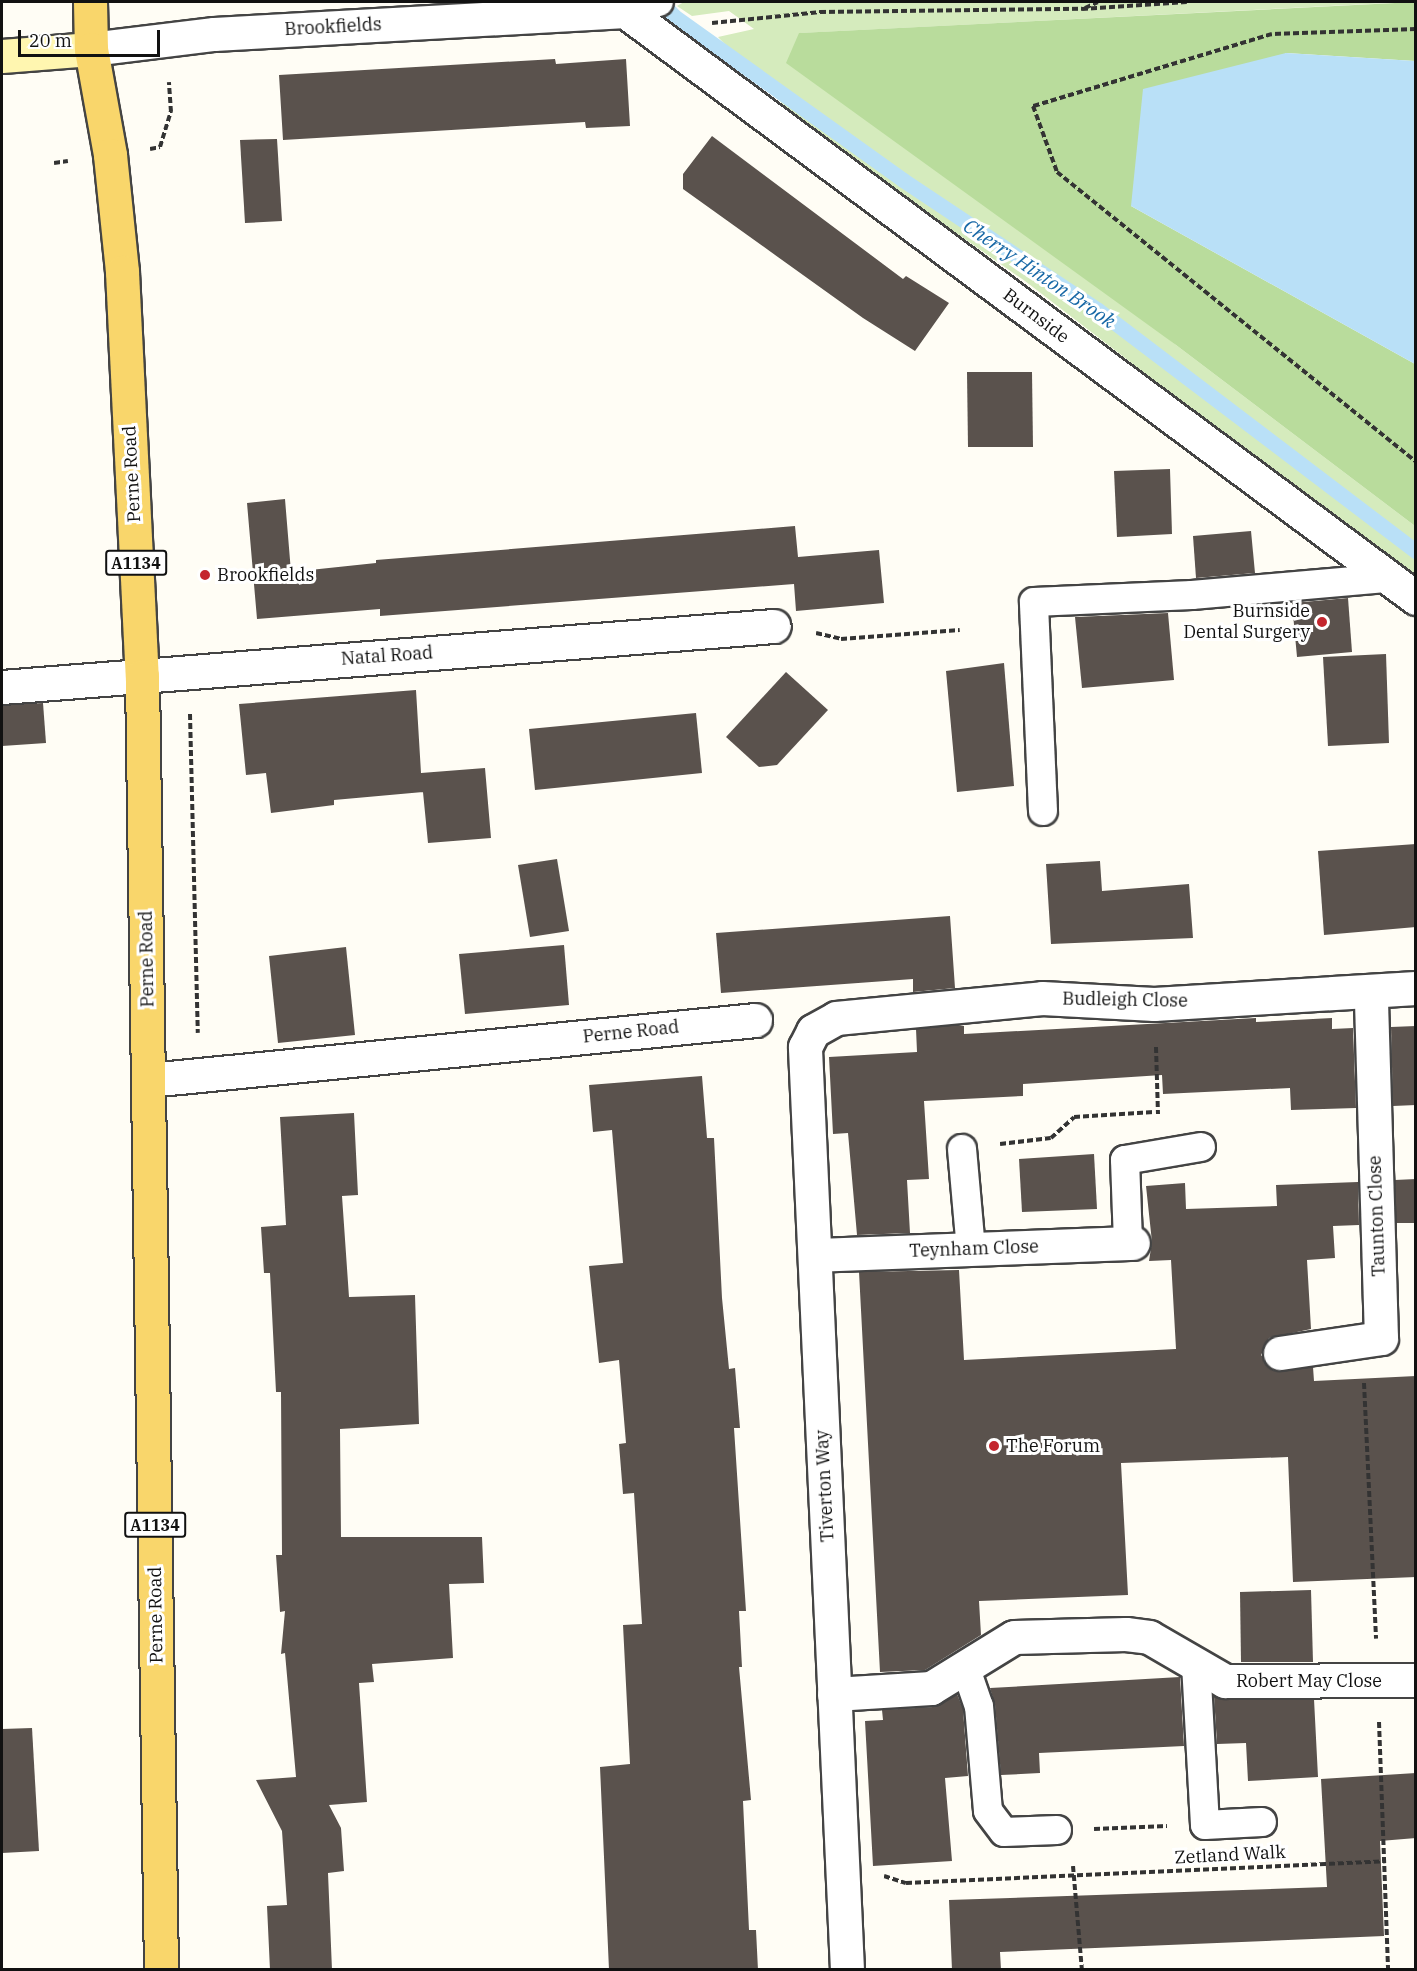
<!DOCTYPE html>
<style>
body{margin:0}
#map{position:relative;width:1417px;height:1971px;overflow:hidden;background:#fffdf5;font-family:"IBM Plex Serif",serif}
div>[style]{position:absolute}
.green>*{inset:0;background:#d5ebbd}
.forest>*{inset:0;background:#b9dc9c}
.water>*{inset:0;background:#b9e0f7}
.stream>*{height:15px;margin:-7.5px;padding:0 7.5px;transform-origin:7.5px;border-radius:7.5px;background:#b9e0f7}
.building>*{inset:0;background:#5a524d}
.path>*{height:4px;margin-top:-2px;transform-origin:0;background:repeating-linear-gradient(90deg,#333 0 6px,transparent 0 9px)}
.roads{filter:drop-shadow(2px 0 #444) drop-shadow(-2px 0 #444) drop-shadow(0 2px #444) drop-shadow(0 -2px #444)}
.lane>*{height:28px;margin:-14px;padding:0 14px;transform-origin:14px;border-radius:14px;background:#fff}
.street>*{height:33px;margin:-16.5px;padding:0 16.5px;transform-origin:16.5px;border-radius:16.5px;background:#fff}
.secondary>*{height:33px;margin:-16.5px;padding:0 16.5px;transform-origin:16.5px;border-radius:16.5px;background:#fff6b0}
.primary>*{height:33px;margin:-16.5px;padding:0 16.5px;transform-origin:16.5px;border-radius:16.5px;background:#f9d66b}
.dots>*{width:16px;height:16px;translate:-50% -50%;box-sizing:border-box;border:3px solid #fff;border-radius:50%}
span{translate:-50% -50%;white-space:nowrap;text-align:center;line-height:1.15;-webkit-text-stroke:6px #fff;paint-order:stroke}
.shield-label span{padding:2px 4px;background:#fff;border:2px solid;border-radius:4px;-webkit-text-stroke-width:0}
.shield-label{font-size:16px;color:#111;font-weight:700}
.street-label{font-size:18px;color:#111}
.poi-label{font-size:18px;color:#111}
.left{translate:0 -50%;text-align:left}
.right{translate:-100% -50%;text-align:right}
.water-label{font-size:20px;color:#1768a6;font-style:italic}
.frame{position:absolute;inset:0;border:3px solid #111;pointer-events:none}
.scale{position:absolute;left:18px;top:30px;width:142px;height:27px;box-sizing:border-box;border:3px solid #111;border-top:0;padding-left:8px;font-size:18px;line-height:21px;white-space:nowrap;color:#111;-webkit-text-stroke:4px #fff;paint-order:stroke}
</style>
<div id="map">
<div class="green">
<div style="clip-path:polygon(684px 2px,1409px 2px,800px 33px,1176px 345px,1415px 526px,1415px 581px,1025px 281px,808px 130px,718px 37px,754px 29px,729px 11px,692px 16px,677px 6px)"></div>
</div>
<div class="forest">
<div style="clip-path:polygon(1415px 2px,1415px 61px,1286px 53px,1131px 206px,1415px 364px,1415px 526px,1176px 345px,786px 63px,799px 33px)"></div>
</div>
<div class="water">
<div style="clip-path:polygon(1286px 53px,1415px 61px,1415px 364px,1131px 206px,1143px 89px)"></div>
</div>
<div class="stream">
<div style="left:661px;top:2px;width:19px;rotate:47deg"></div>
<div style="left:674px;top:16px;width:282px;rotate:35.6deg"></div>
<div style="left:903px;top:180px;width:234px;rotate:33.7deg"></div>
<div style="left:1098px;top:310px;width:399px;rotate:37.2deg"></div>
</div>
<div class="building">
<div style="clip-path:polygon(555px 59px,556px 64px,626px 59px,630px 126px,586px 128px,585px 122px,283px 140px,279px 75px)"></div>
<div style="clip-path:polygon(712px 136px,903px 279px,906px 276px,949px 303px,915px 351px,863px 318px,683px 189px,683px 174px)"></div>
<div style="clip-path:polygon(277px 139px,282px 221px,245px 223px,240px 140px)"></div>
<div style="clip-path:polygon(967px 372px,1032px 372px,1033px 447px,968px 447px)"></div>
<div style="clip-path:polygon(1170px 469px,1172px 534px,1117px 537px,1114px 471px)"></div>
<div style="clip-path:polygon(285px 499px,291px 572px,376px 563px,376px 560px,795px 526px,798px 557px,879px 550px,884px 603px,796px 611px,794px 584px,380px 616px,380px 609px,257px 619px,247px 503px)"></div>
<div style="clip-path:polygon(1251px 531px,1255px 573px,1196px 578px,1193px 536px)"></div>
<div style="clip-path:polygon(1348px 598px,1352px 652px,1297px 657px,1292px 603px)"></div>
<div style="clip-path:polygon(1168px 613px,1174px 680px,1082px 688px,1075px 617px)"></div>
<div style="clip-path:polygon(1386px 654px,1389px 743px,1328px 746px,1323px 657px)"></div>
<div style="clip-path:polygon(1004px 663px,1014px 786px,957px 792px,946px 671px)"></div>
<div style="clip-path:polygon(786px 672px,828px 710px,777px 765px,759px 767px,726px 737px)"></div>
<div style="clip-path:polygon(416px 690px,421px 773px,485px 768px,491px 838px,428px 843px,422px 782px,423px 792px,334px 800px,334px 805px,271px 813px,266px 773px,246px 775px,239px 704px)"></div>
<div style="clip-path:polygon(43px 703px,46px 743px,2px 746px,2px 705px)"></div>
<div style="clip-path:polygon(696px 713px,702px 773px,535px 790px,529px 729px)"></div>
<div style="clip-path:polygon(1416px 844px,1416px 927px,1324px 935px,1318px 851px)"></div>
<div style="clip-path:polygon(557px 859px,569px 931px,530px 937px,518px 865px)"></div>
<div style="clip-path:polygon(1100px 861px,1102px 891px,1189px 884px,1193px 938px,1051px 944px,1046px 864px)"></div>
<div style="clip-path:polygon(950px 916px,955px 988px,913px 992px,913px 979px,721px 993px,716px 933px)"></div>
<div style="clip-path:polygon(564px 945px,569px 1005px,465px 1014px,459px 954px)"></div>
<div style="clip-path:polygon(346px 947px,355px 1035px,278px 1043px,269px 956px)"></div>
<div style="clip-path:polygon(1256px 1018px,1256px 1022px,1332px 1018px,1332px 1029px,1353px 1028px,1356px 1108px,1291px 1110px,1290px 1088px,1163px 1094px,1162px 1075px,1023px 1084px,1023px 1096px,924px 1101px,929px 1179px,907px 1180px,910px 1233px,857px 1235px,848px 1133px,833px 1134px,829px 1057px,917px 1052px,916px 1029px,958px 1025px,964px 1026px,964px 1034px)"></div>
<div style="clip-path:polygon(1416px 1026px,1416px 1105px,1393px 1106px,1391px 1027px)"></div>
<div style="clip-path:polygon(702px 1076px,707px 1138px,714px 1138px,722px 1298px,729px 1369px,735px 1368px,740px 1428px,734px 1428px,746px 1611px,739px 1611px,742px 1667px,739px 1667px,751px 1800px,743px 1801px,749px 1930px,756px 1930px,758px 1970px,609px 1970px,600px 1767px,630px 1764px,623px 1625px,642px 1624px,634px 1493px,623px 1494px,619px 1444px,626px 1443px,619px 1360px,599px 1363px,589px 1266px,623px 1263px,612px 1130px,593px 1132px,589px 1085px)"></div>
<div style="clip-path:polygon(354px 1113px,358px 1195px,342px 1196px,349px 1297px,415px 1295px,419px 1424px,340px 1429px,341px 1537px,482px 1537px,484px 1583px,449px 1584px,453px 1658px,372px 1664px,374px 1682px,359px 1683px,367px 1802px,329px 1805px,341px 1828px,344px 1871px,328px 1873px,332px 1970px,270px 1970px,267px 1906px,287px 1905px,282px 1831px,256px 1780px,296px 1777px,285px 1653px,281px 1654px,285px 1611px,280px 1612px,276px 1555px,282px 1555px,281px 1392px,276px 1392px,270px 1273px,264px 1273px,261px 1227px,286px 1225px,280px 1117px)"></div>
<div style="clip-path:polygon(1094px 1154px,1097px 1209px,1022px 1212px,1019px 1159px)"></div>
<div style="clip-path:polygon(1416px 1179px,1416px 1223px,1396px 1223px,1395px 1180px)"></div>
<div style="clip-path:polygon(1358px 1182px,1359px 1225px,1333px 1226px,1335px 1258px,1307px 1260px,1311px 1329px,1269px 1338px,1261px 1355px,1274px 1371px,1313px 1367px,1314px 1381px,1416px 1376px,1416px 1577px,1293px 1582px,1288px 1457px,1121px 1463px,1128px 1595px,979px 1601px,981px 1635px,925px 1670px,880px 1672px,859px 1272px,959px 1270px,964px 1360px,1176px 1349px,1171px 1260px,1149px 1261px,1152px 1242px,1146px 1186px,1185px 1183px,1186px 1209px,1277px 1206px,1276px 1185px)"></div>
<div style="clip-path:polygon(1311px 1590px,1313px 1662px,1241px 1662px,1240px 1592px)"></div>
<div style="clip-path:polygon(1180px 1677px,1184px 1746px,1039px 1753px,1040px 1773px,1001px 1775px,995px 1705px,990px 1688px)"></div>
<div style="clip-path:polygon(957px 1694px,963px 1709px,968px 1776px,945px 1778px,952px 1861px,873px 1866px,865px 1721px,883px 1720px,882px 1710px,933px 1707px)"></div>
<div style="clip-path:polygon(1214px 1696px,1314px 1699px,1318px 1777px,1248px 1781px,1246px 1743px,1217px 1744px)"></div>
<div style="clip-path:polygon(32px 1728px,39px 1851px,2px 1853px,2px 1729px)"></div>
<div style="clip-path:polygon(1416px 1773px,1416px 1838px,1380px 1841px,1384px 1936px,1000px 1952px,1001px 1970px,952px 1970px,949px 1900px,1327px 1887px,1321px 1779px)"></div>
</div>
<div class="path">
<div style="left:1085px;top:8px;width:14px;rotate:-25deg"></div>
<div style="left:712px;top:23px;width:109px;rotate:-5.8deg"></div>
<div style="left:820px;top:12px;width:262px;rotate:-0.7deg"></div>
<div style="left:1082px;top:9px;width:105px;rotate:-3.8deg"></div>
<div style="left:1416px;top:29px;width:144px;rotate:178deg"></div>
<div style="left:1272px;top:34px;width:250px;rotate:163.2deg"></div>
<div style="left:1033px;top:106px;width:70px;rotate:70deg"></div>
<div style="left:1057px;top:172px;width:461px;rotate:38.9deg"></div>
<div style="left:150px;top:149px;width:10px;rotate:-11deg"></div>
<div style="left:160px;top:147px;width:37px;rotate:-73deg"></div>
<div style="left:171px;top:112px;width:30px;rotate:-94deg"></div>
<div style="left:54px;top:163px;width:14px;rotate:-8deg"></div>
<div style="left:816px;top:633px;width:26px;rotate:13deg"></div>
<div style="left:841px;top:639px;width:119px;rotate:-4.3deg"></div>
<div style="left:190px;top:714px;width:319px;rotate:88.6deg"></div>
<div style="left:1156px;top:1047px;width:67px;rotate:88.3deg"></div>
<div style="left:1000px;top:1144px;width:51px;rotate:-6.7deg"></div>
<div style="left:1051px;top:1138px;width:31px;rotate:-42deg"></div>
<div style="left:1074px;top:1117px;width:80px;rotate:-3.6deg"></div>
<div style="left:1364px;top:1383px;width:256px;rotate:87.3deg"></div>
<div style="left:1379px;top:1722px;width:248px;rotate:87.9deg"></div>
<div style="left:1094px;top:1829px;width:73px;rotate:-2.4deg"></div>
<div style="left:1073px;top:1866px;width:104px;rotate:85.1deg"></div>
<div style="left:884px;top:1876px;width:23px;rotate:18deg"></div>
<div style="left:906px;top:1883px;width:480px;rotate:-2.6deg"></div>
</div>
<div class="roads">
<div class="lane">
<div style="left:625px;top:11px;width:35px;rotate:-15deg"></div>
<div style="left:1043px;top:811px;width:209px;rotate:-92.5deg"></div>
<div style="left:1034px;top:602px;width:158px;rotate:-2.5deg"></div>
<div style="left:1192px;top:595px;width:197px;rotate:-5deg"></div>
<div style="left:962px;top:1149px;width:100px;rotate:84.9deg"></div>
<div style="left:1128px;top:1242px;width:82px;rotate:-92.1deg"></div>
<div style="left:1125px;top:1160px;width:77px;rotate:-9.7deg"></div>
<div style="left:1196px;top:1664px;width:161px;rotate:86.8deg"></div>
<div style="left:1205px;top:1825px;width:57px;rotate:-3deg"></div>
<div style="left:966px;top:1669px;width:39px;rotate:71deg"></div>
<div style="left:979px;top:1706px;width:105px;rotate:85.1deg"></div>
<div style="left:988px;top:1811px;width:26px;rotate:53deg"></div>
<div style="left:1004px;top:1832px;width:53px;rotate:-2.2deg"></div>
</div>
<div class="street">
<div style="left:91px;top:49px;width:124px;rotate:-7deg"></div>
<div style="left:214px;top:34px;width:412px;rotate:-3.2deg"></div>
<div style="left:625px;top:11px;width:985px;rotate:36.58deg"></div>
<div style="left:2px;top:687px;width:774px;rotate:-4.52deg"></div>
<div style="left:149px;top:1080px;width:609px;rotate:-5.65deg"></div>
<div style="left:815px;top:1255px;width:318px;rotate:-2.2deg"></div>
<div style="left:1280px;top:1353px;width:102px;rotate:-8.4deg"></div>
<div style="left:1381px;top:1338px;width:346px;rotate:-91.7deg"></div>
<div style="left:834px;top:1694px;width:97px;rotate:-3.5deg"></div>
<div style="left:931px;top:1688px;width:97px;rotate:-31.6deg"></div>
<div style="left:1014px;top:1637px;width:112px;rotate:-1.5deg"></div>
<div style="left:1126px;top:1634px;width:23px;rotate:7deg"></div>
<div style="left:1149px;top:1637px;width:88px;rotate:30.1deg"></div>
<div style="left:1225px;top:1681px;width:191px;rotate:-0.3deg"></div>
<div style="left:847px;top:1970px;width:924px;rotate:-92.61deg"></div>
<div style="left:805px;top:1047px;width:18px;rotate:-63deg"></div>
<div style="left:813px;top:1031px;width:26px;rotate:-29deg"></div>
<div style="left:836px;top:1018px;width:207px;rotate:-5.5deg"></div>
<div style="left:1042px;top:998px;width:112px;rotate:3.1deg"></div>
<div style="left:1154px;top:1004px;width:262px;rotate:-3.5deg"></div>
</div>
<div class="secondary">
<div style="left:2px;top:56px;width:89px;rotate:-4.5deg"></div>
</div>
<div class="primary">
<div style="left:90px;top:2px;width:47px;rotate:88.8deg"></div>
<div style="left:91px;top:49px;width:108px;rotate:79.8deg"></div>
<div style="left:110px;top:155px;width:118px;rotate:84.1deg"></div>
<div style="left:122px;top:272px;width:404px;rotate:87.2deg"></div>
<div style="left:142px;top:676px;width:1294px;rotate:89.16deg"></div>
</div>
</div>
<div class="dots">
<div style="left:205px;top:575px;background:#c4262e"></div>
<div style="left:1322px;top:622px;background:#c4262e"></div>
<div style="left:994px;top:1446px;background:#c4262e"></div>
</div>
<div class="shield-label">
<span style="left:136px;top:563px">A1134</span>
<span style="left:155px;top:1525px">A1134</span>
</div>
<div class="street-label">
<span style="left:333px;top:27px;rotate:-3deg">Brookfields</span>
<span style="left:1036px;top:316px;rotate:37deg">Burnside</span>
<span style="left:132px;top:474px;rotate:-93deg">Perne Road</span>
<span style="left:387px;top:656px;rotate:-4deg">Natal Road</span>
<span style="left:147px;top:959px;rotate:-91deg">Perne Road</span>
<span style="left:1125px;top:1000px;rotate:1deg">Budleigh Close</span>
<span style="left:631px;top:1032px;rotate:-6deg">Perne Road</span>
<span style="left:1377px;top:1216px;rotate:-92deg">Taunton Close</span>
<span style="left:974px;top:1249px;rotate:-2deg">Teynham Close</span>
<span style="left:825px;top:1486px;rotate:-93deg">Tiverton Way</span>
<span style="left:156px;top:1615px;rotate:-91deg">Perne Road</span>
<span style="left:1309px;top:1681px">Robert May Close</span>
<span style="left:1230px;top:1855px;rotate:-3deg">Zetland Walk</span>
</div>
<div class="poi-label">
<span class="left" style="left:217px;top:575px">Brookfields</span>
<span class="right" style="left:1310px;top:622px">Burnside<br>Dental Surgery</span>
<span class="left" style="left:1006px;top:1446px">The Forum</span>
</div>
<div class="water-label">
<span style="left:1040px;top:273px;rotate:34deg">Cherry Hinton Brook</span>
</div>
<div class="frame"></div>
<div class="scale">20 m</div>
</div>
